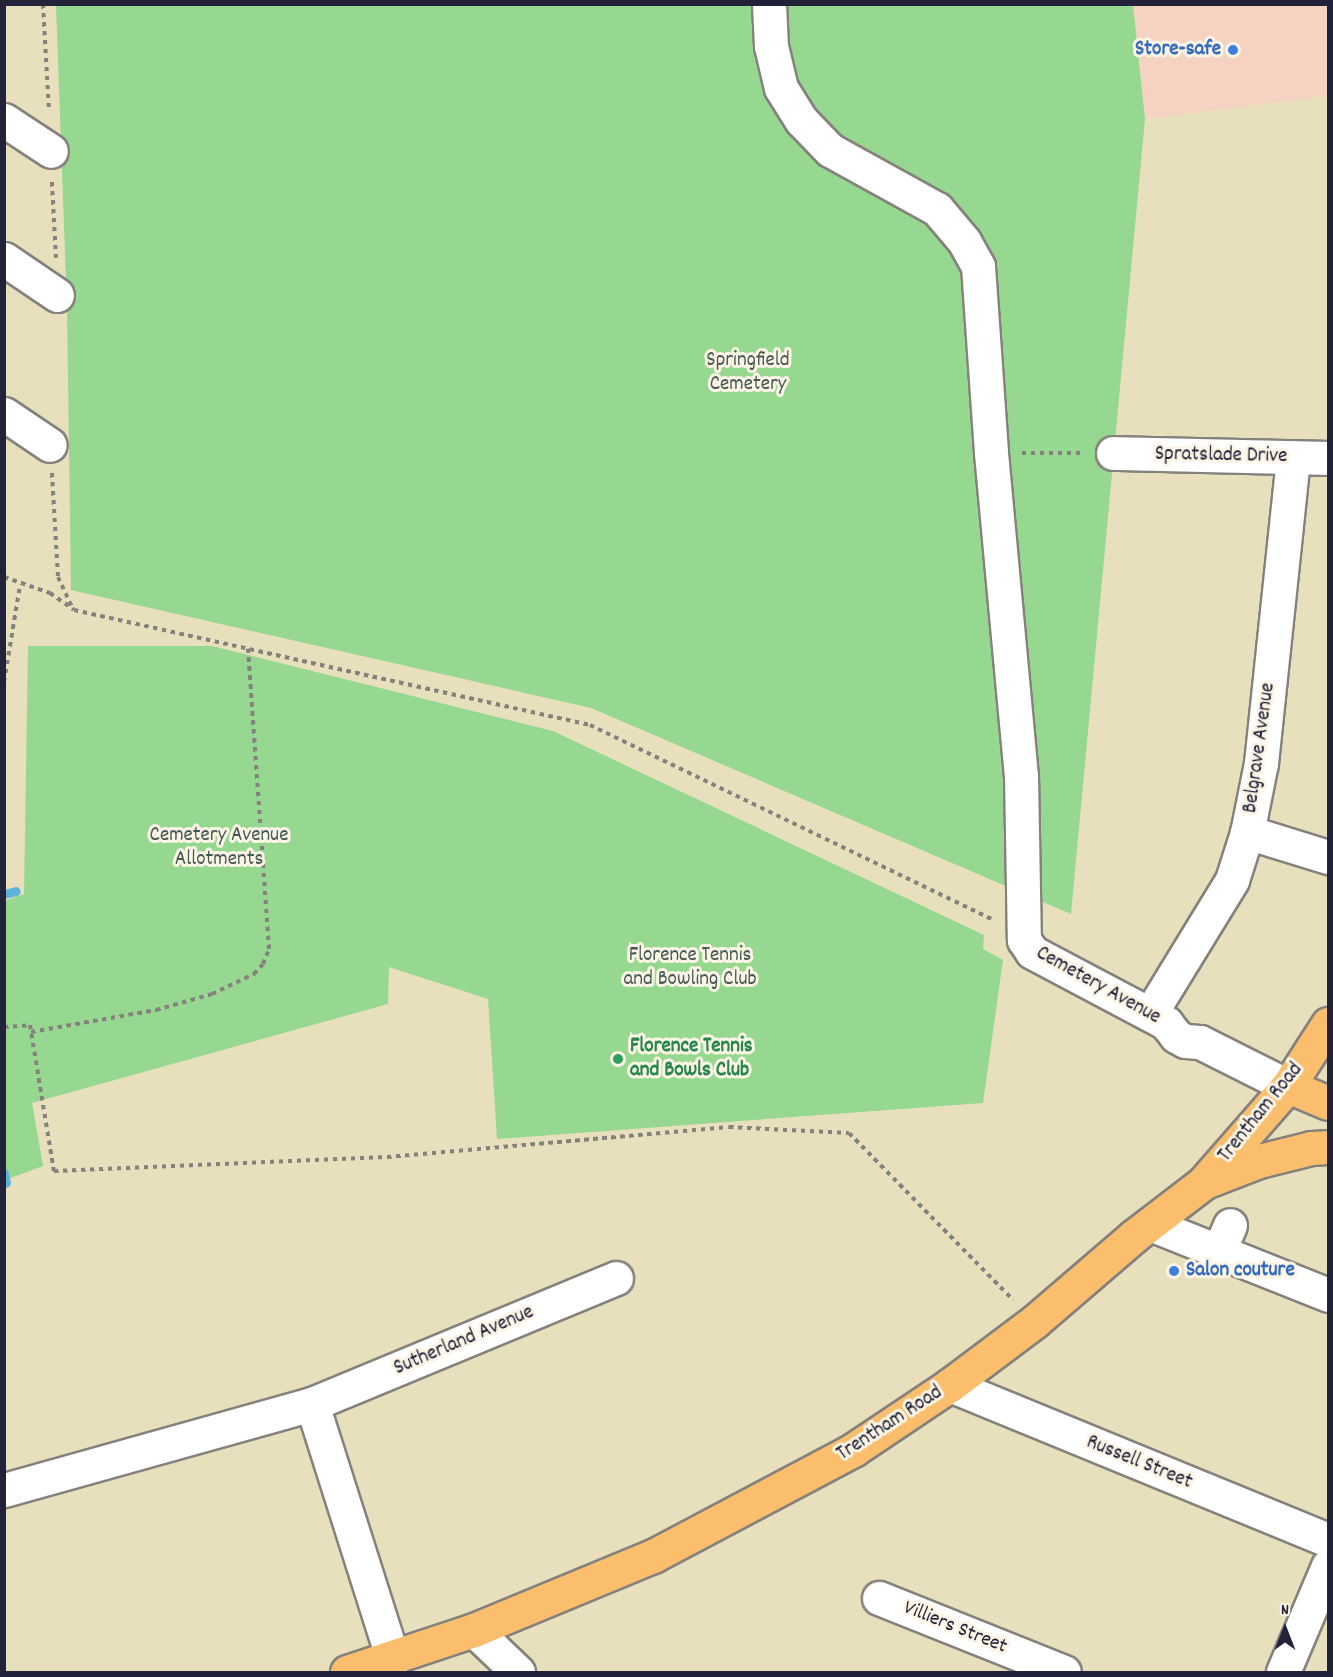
<!DOCTYPE html>
<style>
body{margin:0}
#map{position:relative;width:1333px;height:1677px;overflow:hidden;background:#e8e0bc;font-family:Dekko,sans-serif}
div>[style]{position:absolute}
.built>*{inset:0;background:#f6d2c3}
.green>*{inset:0;background:#96d890}
.stream>*{height:9px;margin:-4.5px;padding:0 4.5px;transform-origin:4.5px;border-radius:4.5px;background:#5eb1d9}
.path>*{height:4px;margin-top:-2px;transform-origin:0;background:repeating-linear-gradient(90deg,#85817c 0 4.5px,transparent 0 9px)}
.roads{filter:drop-shadow(2px 0 #85817c) drop-shadow(-2px 0 #85817c) drop-shadow(0 2px #85817c) drop-shadow(0 -2px #85817c)}
.minor>*{height:33px;margin:-16.5px;padding:0 16.5px;transform-origin:16.5px;border-radius:16.5px;background:#fff}
.major>*{height:33px;margin:-16.5px;padding:0 16.5px;transform-origin:16.5px;border-radius:16.5px;background:#fabe6d}
.dots>*{width:16px;height:16px;translate:-50% -50%;box-sizing:border-box;border:3px solid #fcf5e5;border-radius:50%}
span{translate:-50% -50%;white-space:nowrap;text-align:center;line-height:1.15;-webkit-text-stroke:6px #fcf5e5;paint-order:stroke}
.shop-label{font-size:21px;color:#366cbe;font-weight:700}
.right{translate:-100% -50%;text-align:right}
.left{translate:0 -50%;text-align:left}
.park-label{font-size:21px;color:#455954}
.street-label{font-size:21px;color:#22223b}
.leisure-label{font-size:21px;color:#27864d;font-weight:700}
.frame{position:absolute;inset:0;border:6px solid #22223b;pointer-events:none}
.north{position:absolute;left:1255px;top:1599px;width:60px;height:60px;-webkit-text-stroke:4px #fcf5e5;paint-order:stroke;rotate:0deg;font-size:16px;font-weight:700;line-height:24px;text-align:center;color:#22223b}
.north::after{content:'';display:block;margin:auto;width:21px;height:27px;background:#22223b;clip-path:polygon(50% 0,100% 100%,50% 72%,0 100%)}
</style>
<div id="map">
<div class="built">
<div style="clip-path:polygon(1133px 5px,1328px 5px,1328px 96px,1145px 119px)"></div>
</div>
<div class="green">
<div style="clip-path:polygon(56px 5px,1133px 5px,1145px 119px,1071px 914px,591px 708px,71px 590px,67px 309px)"></div>
<div style="clip-path:polygon(28px 646px,212px 646px,553px 731px,984px 935px,983px 949px,1003px 960px,983px 1103px,497px 1139px,488px 999px,389px 967px,388px 1004px,32px 1103px,43px 1166px,5px 1180px,4px 901px,24px 894px)"></div>
</div>
<div class="stream">
<div style="left:4px;top:894px;width:12px;rotate:-14deg"></div>
<div style="left:4px;top:1173px;width:10px;rotate:79deg"></div>
</div>
<div class="path">
<div style="left:43px;top:4px;width:107px;rotate:86.8deg"></div>
<div style="left:52px;top:182px;width:76px;rotate:87deg"></div>
<div style="left:1022px;top:453px;width:61px"></div>
<div style="left:52px;top:473px;width:104px;rotate:86.7deg"></div>
<div style="left:58px;top:577px;width:35px;rotate:65deg"></div>
<div style="left:4px;top:577px;width:49px;rotate:19.2deg"></div>
<div style="left:50px;top:593px;width:29px;rotate:35deg"></div>
<div style="left:74px;top:610px;width:529px;rotate:12.56deg"></div>
<div style="left:590px;top:725px;width:449px;rotate:25.8deg"></div>
<div style="left:4px;top:682px;width:98px;rotate:-80.6deg"></div>
<div style="left:4px;top:1027px;width:26px;rotate:-4deg"></div>
<div style="left:30px;top:1025px;width:148px;rotate:80.7deg"></div>
<div style="left:54px;top:1171px;width:333px;rotate:-2.4deg"></div>
<div style="left:387px;top:1157px;width:343px;rotate:-5deg"></div>
<div style="left:729px;top:1127px;width:120px;rotate:2.9deg"></div>
<div style="left:849px;top:1133px;width:234px;rotate:45.5deg"></div>
<div style="left:31px;top:1032px;width:127px;rotate:-10deg"></div>
<div style="left:156px;top:1010px;width:58px;rotate:-15.9deg"></div>
<div style="left:212px;top:994px;width:47px;rotate:-25.5deg"></div>
<div style="left:254px;top:974px;width:13px;rotate:-48deg"></div>
<div style="left:263px;top:964px;width:16px;rotate:-68deg"></div>
<div style="left:269px;top:949px;width:301px;rotate:-94deg"></div>
</div>
<div class="roads">
<div class="minor">
<div style="left:769px;top:4px;width:42px;rotate:87.3deg"></div>
<div style="left:771px;top:46px;width:43px;rotate:76.6deg"></div>
<div style="left:781px;top:88px;width:38px;rotate:58deg"></div>
<div style="left:801px;top:120px;width:42px;rotate:46deg"></div>
<div style="left:830px;top:150px;width:122px;rotate:28.9deg"></div>
<div style="left:937px;top:209px;width:42px;rotate:49.8deg"></div>
<div style="left:964px;top:241px;width:29px;rotate:61deg"></div>
<div style="left:978px;top:266px;width:187px;rotate:86deg"></div>
<div style="left:991px;top:453px;width:323px;rotate:84.7deg"></div>
<div style="left:1021px;top:775px;width:165px;rotate:89deg"></div>
<div style="left:1024px;top:940px;width:14px;rotate:56deg"></div>
<div style="left:1032px;top:952px;width:152px;rotate:27.9deg"></div>
<div style="left:1166px;top:1023px;width:16px;rotate:52deg"></div>
<div style="left:1176px;top:1036px;width:10px;rotate:29deg"></div>
<div style="left:1185px;top:1041px;width:15px;rotate:4deg"></div>
<div style="left:1200px;top:1042px;width:98px;rotate:26.6deg"></div>
<div style="left:4px;top:120px;width:56px;rotate:33.4deg"></div>
<div style="left:4px;top:259px;width:64px;rotate:34.2deg"></div>
<div style="left:4px;top:414px;width:55px;rotate:34deg"></div>
<div style="left:1113px;top:453px;width:215px;rotate:1.3deg"></div>
<div style="left:1247px;top:832px;width:85px;rotate:17.2deg"></div>
<div style="left:1150px;top:1014px;width:157px;rotate:-58.5deg"></div>
<div style="left:1232px;top:880px;width:49px;rotate:-72.3deg"></div>
<div style="left:1247px;top:833px;width:71px;rotate:-78.7deg"></div>
<div style="left:1261px;top:763px;width:307px;rotate:-84deg"></div>
<div style="left:1150px;top:1224px;width:192px;rotate:21.7deg"></div>
<div style="left:1219px;top:1251px;width:28px;rotate:-67deg"></div>
<div style="left:950px;top:1385px;width:409px;rotate:22.3deg"></div>
<div style="left:312px;top:1404px;width:268px;rotate:72.4deg"></div>
<div style="left:4px;top:1490px;width:320px;rotate:-15.6deg"></div>
<div style="left:312px;top:1404px;width:329px;rotate:-22.5deg"></div>
<div style="left:879px;top:1598px;width:199px;rotate:21.8deg"></div>
<div style="left:474px;top:1630px;width:61px;rotate:43.7deg"></div>
<div style="left:1283px;top:1672px;width:115px;rotate:-67deg"></div>
</div>
<div class="major">
<div style="left:1288px;top:1086px;width:43px;rotate:23deg"></div>
<div style="left:1207px;top:1181px;width:56px;rotate:-21deg"></div>
<div style="left:1259px;top:1161px;width:54px;rotate:-14deg"></div>
<div style="left:1311px;top:1148px;width:17px;rotate:-3deg"></div>
<div style="left:347px;top:1672px;width:134px;rotate:-18.3deg"></div>
<div style="left:474px;top:1630px;width:194px;rotate:-22.5deg"></div>
<div style="left:653px;top:1556px;width:226px;rotate:-27.9deg"></div>
<div style="left:853px;top:1450px;width:117px;rotate:-33.8deg"></div>
<div style="left:950px;top:1385px;width:105px;rotate:-36.9deg"></div>
<div style="left:1034px;top:1322px;width:132px;rotate:-40.7deg"></div>
<div style="left:1134px;top:1236px;width:87px;rotate:-37.5deg"></div>
<div style="left:1203px;top:1183px;width:129px;rotate:-48.8deg"></div>
<div style="left:1288px;top:1086px;width:74px;rotate:-57.2deg"></div>
</div>
</div>
<div class="dots">
<div style="left:1233px;top:50px;background:#3f7fe0"></div>
<div style="left:618px;top:1059px;background:#2e9e5b"></div>
<div style="left:1174px;top:1271px;background:#3f7fe0"></div>
</div>
<div class="shop-label">
<span class="right" style="left:1221px;top:50px">Store-safe</span>
<span class="left" style="left:1186px;top:1271px">Salon couture</span>
</div>
<div class="park-label">
<span style="left:748px;top:373px">Springfield<br>Cemetery</span>
<span style="left:219px;top:848px">Cemetery Avenue<br>Allotments</span>
<span style="left:690px;top:968px">Florence Tennis<br>and Bowling Club</span>
</div>
<div class="street-label">
<span style="left:1221px;top:456px;rotate:1deg">Spratslade Drive</span>
<span style="left:1260px;top:748px;rotate:-82deg">Belgrave Avenue</span>
<span style="left:1098px;top:986px;rotate:29deg">Cemetery Avenue</span>
<span style="left:1261px;top:1113px;rotate:-51deg">Trentham Road</span>
<span style="left:464px;top:1341px;rotate:-23deg">Sutherland Avenue</span>
<span style="left:890px;top:1424px;rotate:-33deg">Trentham Road</span>
<span style="left:1139px;top:1463px;rotate:22deg">Russell Street</span>
<span style="left:955px;top:1628px;rotate:22deg">Villiers Street</span>
</div>
<div class="leisure-label">
<span class="left" style="left:630px;top:1059px">Florence Tennis<br>and Bowls Club</span>
</div>
<div class="frame"></div>
<div class="north">N</div>
</div>
